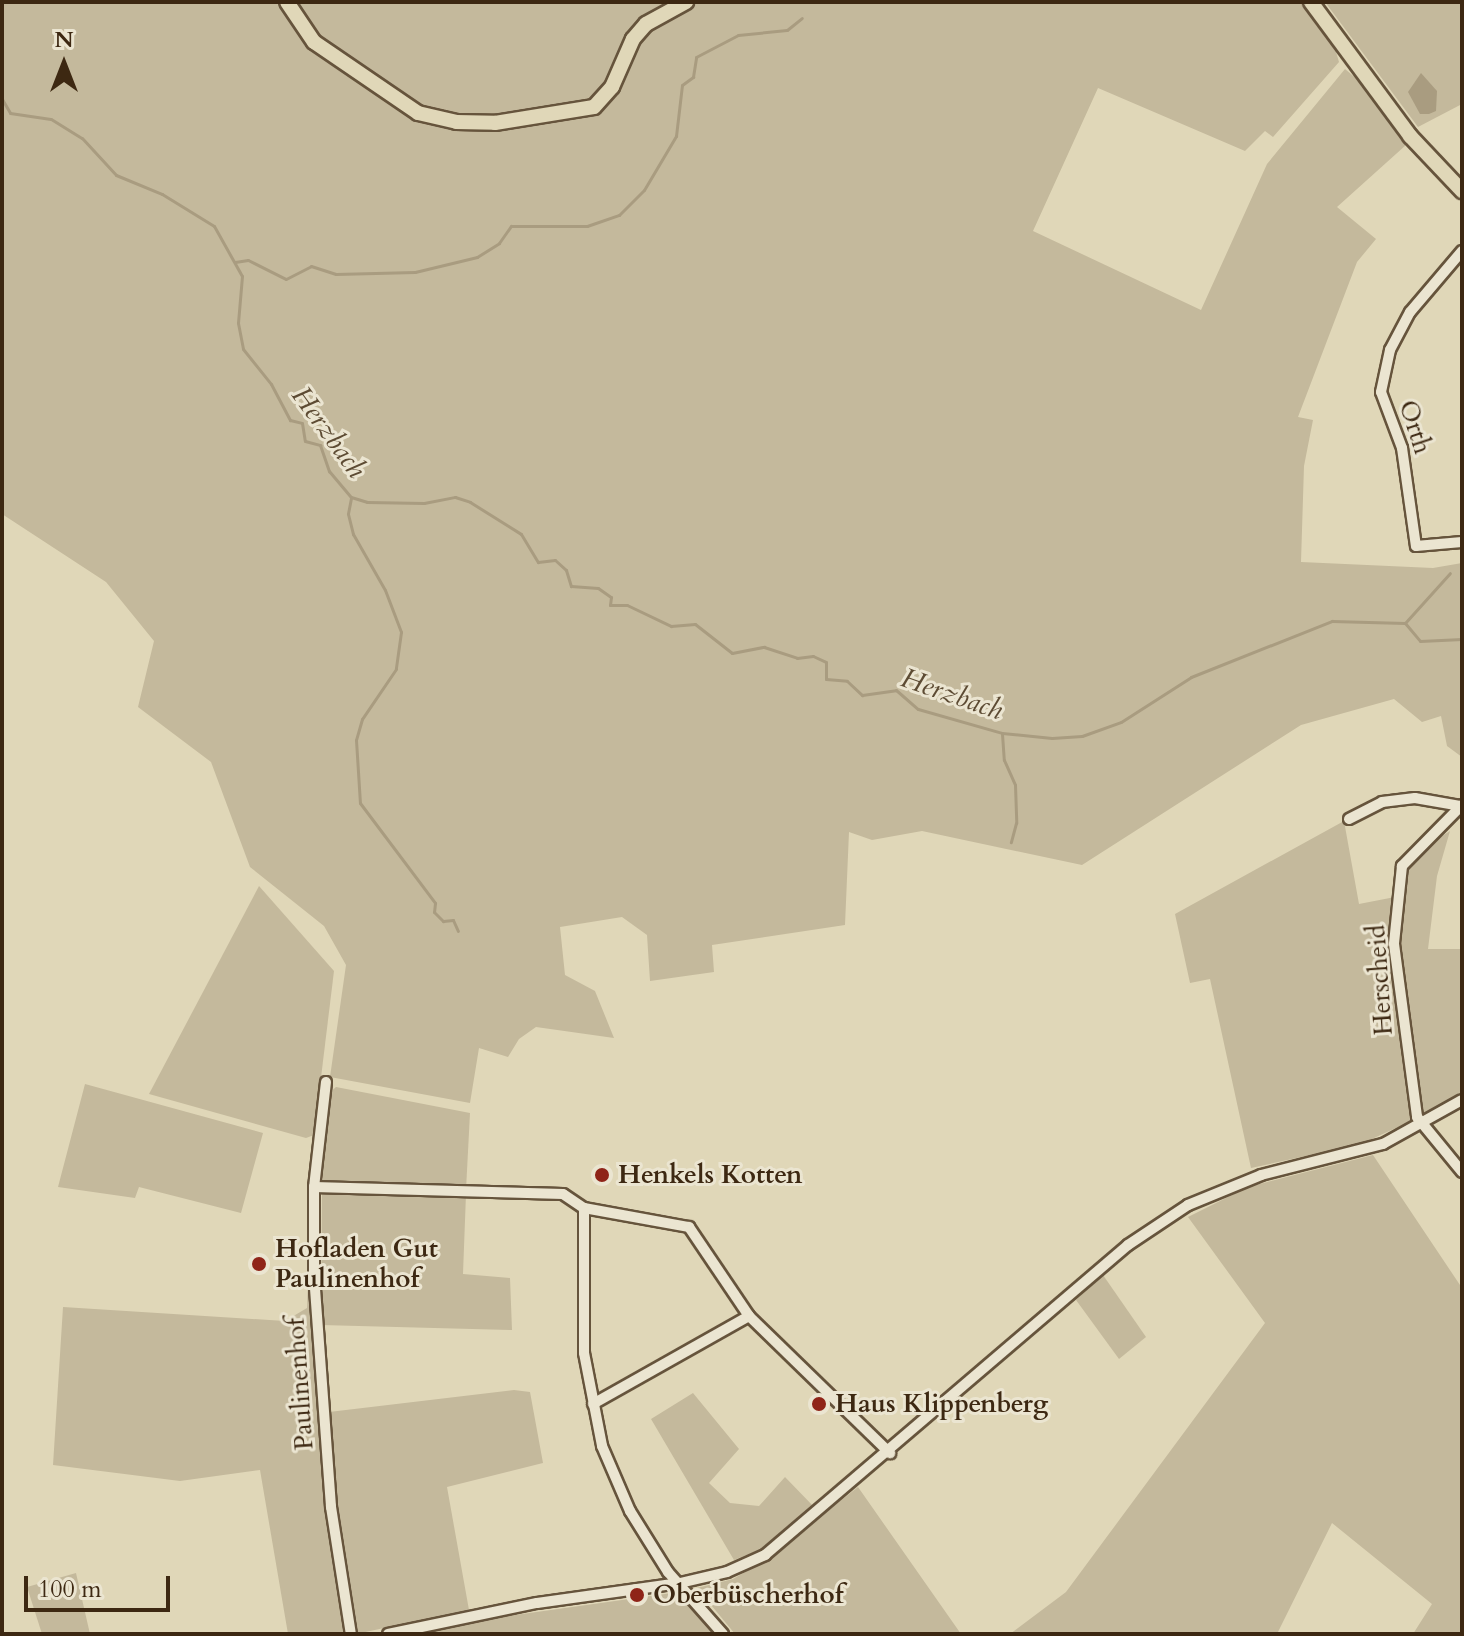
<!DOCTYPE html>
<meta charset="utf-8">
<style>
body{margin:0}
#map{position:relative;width:1464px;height:1636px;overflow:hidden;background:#e0d7b8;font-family:Cardo,serif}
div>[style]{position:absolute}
.green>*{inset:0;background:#c4b99c}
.water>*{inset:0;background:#a99c80}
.stream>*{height:3px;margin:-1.5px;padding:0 1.5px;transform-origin:1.5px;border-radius:1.5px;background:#a99c80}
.roads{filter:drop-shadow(2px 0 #66543c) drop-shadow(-2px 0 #66543c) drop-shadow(0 2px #66543c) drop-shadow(0 -2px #66543c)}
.minor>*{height:10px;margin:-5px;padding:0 5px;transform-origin:5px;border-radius:5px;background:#ebe5d1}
.major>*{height:14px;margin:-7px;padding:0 7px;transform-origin:7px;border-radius:7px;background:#e0d7b8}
.dots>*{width:22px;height:22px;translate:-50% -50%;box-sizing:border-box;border:4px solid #ebe5d1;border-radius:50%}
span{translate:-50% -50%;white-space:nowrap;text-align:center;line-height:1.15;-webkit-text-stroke:6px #ebe5d1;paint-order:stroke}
.street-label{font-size:26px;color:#3d2812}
.poi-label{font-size:26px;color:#3d2812;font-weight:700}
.left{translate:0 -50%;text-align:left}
.water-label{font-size:28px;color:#5d4b33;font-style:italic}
.frame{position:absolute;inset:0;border:4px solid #3d2812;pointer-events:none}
.north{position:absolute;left:24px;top:24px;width:80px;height:80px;-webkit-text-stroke:6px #ebe5d1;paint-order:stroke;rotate:0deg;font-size:22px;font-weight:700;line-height:32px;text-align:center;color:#3d2812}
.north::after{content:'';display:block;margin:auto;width:28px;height:36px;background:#3d2812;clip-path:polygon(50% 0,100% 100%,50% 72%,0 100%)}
.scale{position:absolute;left:24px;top:1576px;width:146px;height:36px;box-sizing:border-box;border:4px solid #3d2812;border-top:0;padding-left:10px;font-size:24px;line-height:28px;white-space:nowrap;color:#3d2812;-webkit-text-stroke:6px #ebe5d1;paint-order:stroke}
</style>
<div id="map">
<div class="green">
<div style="clip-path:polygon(2px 2px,1302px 2px,1334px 45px,1339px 62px,1273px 137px,1265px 131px,1245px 151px,1098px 88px,1033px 231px,1201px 310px,1267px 164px,1345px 69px,1358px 80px,1406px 145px,1337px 207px,1376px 239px,1357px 262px,1298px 417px,1313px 420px,1304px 466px,1301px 562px,1433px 568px,1462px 563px,1462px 757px,1447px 746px,1441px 716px,1422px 722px,1394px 699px,1301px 725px,1082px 865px,922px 831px,872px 840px,849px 832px,845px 925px,712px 945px,714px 972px,650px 981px,647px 935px,622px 917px,560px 927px,565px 975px,595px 991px,614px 1038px,536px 1027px,519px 1039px,508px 1057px,479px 1048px,470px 1103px,330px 1077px,346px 965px,324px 926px,250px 867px,211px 762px,138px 707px,154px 641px,106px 582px,2px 514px)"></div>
<div style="clip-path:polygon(1325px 2px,1462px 2px,1462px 104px,1418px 127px)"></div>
<div style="clip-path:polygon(1344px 821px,1359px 904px,1395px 897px,1389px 947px,1411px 1121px,1361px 1144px,1251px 1168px,1210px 979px,1190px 983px,1175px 914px)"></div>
<div style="clip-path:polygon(1450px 831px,1437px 876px,1428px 949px,1462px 949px,1462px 1092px,1427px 1114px,1419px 1110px,1399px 948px,1406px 870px,1414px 854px)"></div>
<div style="clip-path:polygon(259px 886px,334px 971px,314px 1135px,306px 1138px,149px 1094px)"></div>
<div style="clip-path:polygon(85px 1084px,263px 1133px,241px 1213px,139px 1187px,135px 1198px,58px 1187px)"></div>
<div style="clip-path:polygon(336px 1087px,470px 1113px,466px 1190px,316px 1186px,328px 1094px)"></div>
<div style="clip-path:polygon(1373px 1155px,1462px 1288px,1462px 1634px,1413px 1634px,1432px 1604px,1332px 1523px,1277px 1634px,1010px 1634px,1066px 1592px,1265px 1323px,1188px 1217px,1248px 1187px)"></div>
<div style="clip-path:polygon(322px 1192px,466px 1194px,463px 1274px,510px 1278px,512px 1330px,321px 1325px)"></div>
<div style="clip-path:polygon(309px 1248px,326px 1505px,346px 1634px,288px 1634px,260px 1470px,180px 1481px,53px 1465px,63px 1307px,285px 1321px,307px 1308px)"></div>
<div style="clip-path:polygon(1103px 1275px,1146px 1337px,1119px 1359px,1076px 1300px)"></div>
<div style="clip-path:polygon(514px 1390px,530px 1392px,543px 1463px,447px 1487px,469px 1610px,356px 1634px,334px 1504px,329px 1412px)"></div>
<div style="clip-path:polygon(693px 1393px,739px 1449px,709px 1483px,730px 1503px,759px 1506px,785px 1477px,815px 1508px,759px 1550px,734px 1560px,651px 1419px)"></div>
<div style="clip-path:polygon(858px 1487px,961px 1634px,735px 1634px,697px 1588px,733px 1579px,764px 1561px)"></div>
<div style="clip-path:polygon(76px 1573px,90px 1634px,42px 1634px,27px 1587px)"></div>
<div style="clip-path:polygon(679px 1592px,714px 1634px,419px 1634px,487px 1619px)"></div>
</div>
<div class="water">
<div style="clip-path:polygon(1421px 73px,1437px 91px,1436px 111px,1429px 114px,1420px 114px,1408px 92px)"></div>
</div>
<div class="stream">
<div style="left:2px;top:99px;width:16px;rotate:60deg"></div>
<div style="left:10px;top:113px;width:41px;rotate:8.3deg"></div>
<div style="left:51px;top:119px;width:36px;rotate:32deg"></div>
<div style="left:82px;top:138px;width:50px;rotate:47.4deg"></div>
<div style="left:116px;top:175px;width:50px;rotate:22.4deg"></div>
<div style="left:162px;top:194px;width:61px;rotate:31.6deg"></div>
<div style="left:214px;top:226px;width:57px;rotate:60.8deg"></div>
<div style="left:242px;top:276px;width:47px;rotate:94.9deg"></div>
<div style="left:238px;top:323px;width:26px;rotate:79deg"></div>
<div style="left:243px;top:349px;width:45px;rotate:51.3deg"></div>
<div style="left:271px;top:384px;width:41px;rotate:62.2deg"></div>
<div style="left:290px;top:420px;width:12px;rotate:14deg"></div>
<div style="left:302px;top:423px;width:18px;rotate:81deg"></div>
<div style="left:305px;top:441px;width:16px;rotate:15deg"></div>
<div style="left:320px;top:445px;width:28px;rotate:71deg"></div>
<div style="left:329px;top:471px;width:34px;rotate:50deg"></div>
<div style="left:351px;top:497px;width:17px;rotate:17deg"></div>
<div style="left:367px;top:502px;width:57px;rotate:1deg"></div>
<div style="left:424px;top:503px;width:32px;rotate:-11deg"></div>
<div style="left:455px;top:497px;width:16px;rotate:18deg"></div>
<div style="left:470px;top:502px;width:60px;rotate:32.1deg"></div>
<div style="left:521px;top:534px;width:33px;rotate:59deg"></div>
<div style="left:538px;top:562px;width:17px;rotate:-7deg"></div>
<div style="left:555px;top:560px;width:15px;rotate:42deg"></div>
<div style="left:566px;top:570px;width:17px;rotate:73deg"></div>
<div style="left:571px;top:586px;width:27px;rotate:4deg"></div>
<div style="left:598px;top:588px;width:16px;rotate:35deg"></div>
<div style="left:611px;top:597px;width:8px;rotate:97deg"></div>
<div style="left:610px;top:605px;width:17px"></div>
<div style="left:627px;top:605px;width:49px;rotate:25.5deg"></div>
<div style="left:671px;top:626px;width:24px;rotate:-5deg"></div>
<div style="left:695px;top:624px;width:47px;rotate:38.1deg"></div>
<div style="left:732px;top:653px;width:33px;rotate:-11deg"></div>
<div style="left:764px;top:647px;width:35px;rotate:18deg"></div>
<div style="left:797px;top:658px;width:16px;rotate:-7deg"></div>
<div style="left:813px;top:656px;width:14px;rotate:25deg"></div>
<div style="left:826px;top:662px;width:17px;rotate:90deg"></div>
<div style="left:826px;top:679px;width:21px;rotate:5deg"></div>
<div style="left:847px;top:681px;width:21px;rotate:43deg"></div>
<div style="left:862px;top:695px;width:34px;rotate:-8deg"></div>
<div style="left:896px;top:690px;width:29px;rotate:41deg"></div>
<div style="left:918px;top:709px;width:87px;rotate:15.9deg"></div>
<div style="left:1002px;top:733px;width:50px;rotate:5.7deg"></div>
<div style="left:1052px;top:738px;width:30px;rotate:-4deg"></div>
<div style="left:1082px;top:736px;width:41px;rotate:-19.7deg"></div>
<div style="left:1121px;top:722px;width:83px;rotate:-32.7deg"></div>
<div style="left:1191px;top:677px;width:152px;rotate:-21.7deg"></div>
<div style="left:1332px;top:621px;width:73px;rotate:1.6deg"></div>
<div style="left:1405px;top:623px;width:23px;rotate:50deg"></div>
<div style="left:1420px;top:641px;width:42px;rotate:-2.7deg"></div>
<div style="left:235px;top:262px;width:13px;rotate:-9deg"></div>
<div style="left:248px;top:260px;width:42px;rotate:26.6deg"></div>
<div style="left:286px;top:279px;width:28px;rotate:-27deg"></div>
<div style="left:311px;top:266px;width:26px;rotate:18deg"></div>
<div style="left:336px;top:274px;width:79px;rotate:-1.5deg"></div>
<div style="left:415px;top:272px;width:64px;rotate:-13.6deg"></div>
<div style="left:477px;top:257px;width:26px;rotate:-32deg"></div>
<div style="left:499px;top:243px;width:21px;rotate:-55deg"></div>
<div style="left:511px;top:226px;width:76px"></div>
<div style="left:587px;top:226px;width:34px;rotate:-19deg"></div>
<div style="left:619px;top:215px;width:35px;rotate:-45deg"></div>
<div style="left:644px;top:190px;width:63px;rotate:-59.3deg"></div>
<div style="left:676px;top:136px;width:51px;rotate:-83.3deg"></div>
<div style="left:682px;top:85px;width:14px;rotate:-36deg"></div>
<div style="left:693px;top:77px;width:20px;rotate:-81deg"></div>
<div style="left:696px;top:57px;width:47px;rotate:-27.6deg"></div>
<div style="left:738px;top:35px;width:49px;rotate:-5.8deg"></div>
<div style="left:787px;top:30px;width:19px;rotate:-39deg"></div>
<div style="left:351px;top:498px;width:16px;rotate:101deg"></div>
<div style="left:348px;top:514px;width:21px;rotate:76deg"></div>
<div style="left:353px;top:534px;width:64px;rotate:60.3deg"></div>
<div style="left:385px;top:590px;width:45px;rotate:69.1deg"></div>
<div style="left:401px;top:632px;width:37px;rotate:98deg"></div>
<div style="left:396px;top:669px;width:60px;rotate:124.2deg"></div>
<div style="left:362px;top:719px;width:22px;rotate:106deg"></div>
<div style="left:356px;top:740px;width:63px;rotate:86.4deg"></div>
<div style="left:360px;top:803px;width:125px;rotate:53.1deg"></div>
<div style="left:435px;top:903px;width:9px;rotate:96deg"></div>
<div style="left:434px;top:912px;width:13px;rotate:45deg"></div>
<div style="left:443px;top:921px;width:10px;rotate:-6deg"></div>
<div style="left:453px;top:920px;width:12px;rotate:66deg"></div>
<div style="left:1405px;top:623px;width:67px;rotate:-48deg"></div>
<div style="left:1002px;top:734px;width:26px;rotate:86deg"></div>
<div style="left:1004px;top:760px;width:27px;rotate:66deg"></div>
<div style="left:1015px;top:785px;width:38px;rotate:88deg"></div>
<div style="left:1016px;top:823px;width:20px;rotate:105deg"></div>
</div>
<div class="roads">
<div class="minor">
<div style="left:1462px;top:251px;width:80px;rotate:130.4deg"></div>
<div style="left:1410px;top:312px;width:43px;rotate:117.8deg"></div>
<div style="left:1390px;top:350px;width:43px;rotate:102.1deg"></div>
<div style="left:1381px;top:392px;width:60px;rotate:69.4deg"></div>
<div style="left:1402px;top:448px;width:99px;rotate:81.9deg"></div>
<div style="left:1416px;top:546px;width:46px;rotate:-5deg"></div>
<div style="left:1462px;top:805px;width:86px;rotate:134.5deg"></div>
<div style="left:1402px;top:866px;width:78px;rotate:95.9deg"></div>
<div style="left:1394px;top:944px;width:175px;rotate:82.4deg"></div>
<div style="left:1417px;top:1117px;width:71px;rotate:50.7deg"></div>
<div style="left:1349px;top:819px;width:37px;rotate:-27deg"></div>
<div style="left:1382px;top:802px;width:33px;rotate:-7deg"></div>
<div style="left:1415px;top:798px;width:47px;rotate:9.9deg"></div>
<div style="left:326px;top:1082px;width:106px;rotate:96.5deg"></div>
<div style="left:314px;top:1187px;width:88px;rotate:90deg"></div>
<div style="left:314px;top:1275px;width:233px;rotate:85.8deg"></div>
<div style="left:331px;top:1507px;width:129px;rotate:81.1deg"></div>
<div style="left:314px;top:1187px;width:249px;rotate:1.6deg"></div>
<div style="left:563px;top:1194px;width:25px;rotate:34deg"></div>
<div style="left:584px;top:1208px;width:107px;rotate:10.3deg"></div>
<div style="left:689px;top:1227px;width:107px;rotate:56deg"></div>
<div style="left:749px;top:1316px;width:197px;rotate:44.2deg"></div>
<div style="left:584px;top:1208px;width:145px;rotate:90deg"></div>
<div style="left:584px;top:1353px;width:95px;rotate:79deg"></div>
<div style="left:602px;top:1446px;width:71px;rotate:66.7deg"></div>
<div style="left:630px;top:1511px;width:72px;rotate:58.1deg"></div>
<div style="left:668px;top:1572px;width:83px;rotate:48.4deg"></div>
<div style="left:593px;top:1404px;width:179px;rotate:-29.4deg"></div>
<div style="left:388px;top:1634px;width:152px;rotate:-11.8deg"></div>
<div style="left:537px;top:1603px;width:144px;rotate:-8deg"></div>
<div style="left:680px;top:1583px;width:48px;rotate:-13.2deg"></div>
<div style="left:727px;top:1572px;width:42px;rotate:-24.1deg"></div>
<div style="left:765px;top:1555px;width:477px;rotate:-40.5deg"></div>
<div style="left:1128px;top:1245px;width:72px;rotate:-33.7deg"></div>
<div style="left:1188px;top:1205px;width:79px;rotate:-22.3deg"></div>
<div style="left:1261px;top:1175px;width:126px;rotate:-14.3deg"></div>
<div style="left:1383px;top:1144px;width:90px;rotate:-29.1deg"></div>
</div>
<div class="major">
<div style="left:287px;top:2px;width:48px;rotate:56deg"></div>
<div style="left:314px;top:42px;width:126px;rotate:34.3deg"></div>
<div style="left:418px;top:113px;width:39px;rotate:13deg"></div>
<div style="left:456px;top:122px;width:39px;rotate:1deg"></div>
<div style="left:495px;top:123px;width:100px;rotate:-9.2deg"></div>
<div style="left:594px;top:107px;width:27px;rotate:-48deg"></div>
<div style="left:612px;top:87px;width:52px;rotate:-66.4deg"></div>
<div style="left:633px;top:39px;width:20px;rotate:-49deg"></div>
<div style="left:646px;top:24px;width:46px;rotate:-28.8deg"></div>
<div style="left:1311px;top:2px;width:167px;rotate:53.5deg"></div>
<div style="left:1410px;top:136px;width:76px;rotate:46.6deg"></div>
</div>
</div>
<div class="dots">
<div style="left:602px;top:1175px;background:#8f2418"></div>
<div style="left:259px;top:1264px;background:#8f2418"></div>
<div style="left:819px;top:1404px;background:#8f2418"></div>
<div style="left:637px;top:1595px;background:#8f2418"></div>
</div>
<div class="street-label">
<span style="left:1415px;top:427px;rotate:72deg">Orth</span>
<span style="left:1380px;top:980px;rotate:-94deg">Herscheid</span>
<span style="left:300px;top:1384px;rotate:-94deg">Paulinenhof</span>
</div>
<div class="poi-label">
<span class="left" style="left:618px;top:1175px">Henkels Kotten</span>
<span class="left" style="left:275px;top:1264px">Hofladen Gut<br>Paulinenhof</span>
<span class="left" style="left:835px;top:1404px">Haus Klippenberg</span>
<span class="left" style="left:653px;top:1595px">Oberbüscherhof</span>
</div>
<div class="water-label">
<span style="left:329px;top:432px;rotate:54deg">Herzbach</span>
<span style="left:952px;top:694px;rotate:19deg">Herzbach</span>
</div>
<div class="frame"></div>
<div class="north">N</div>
<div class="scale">100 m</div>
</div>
